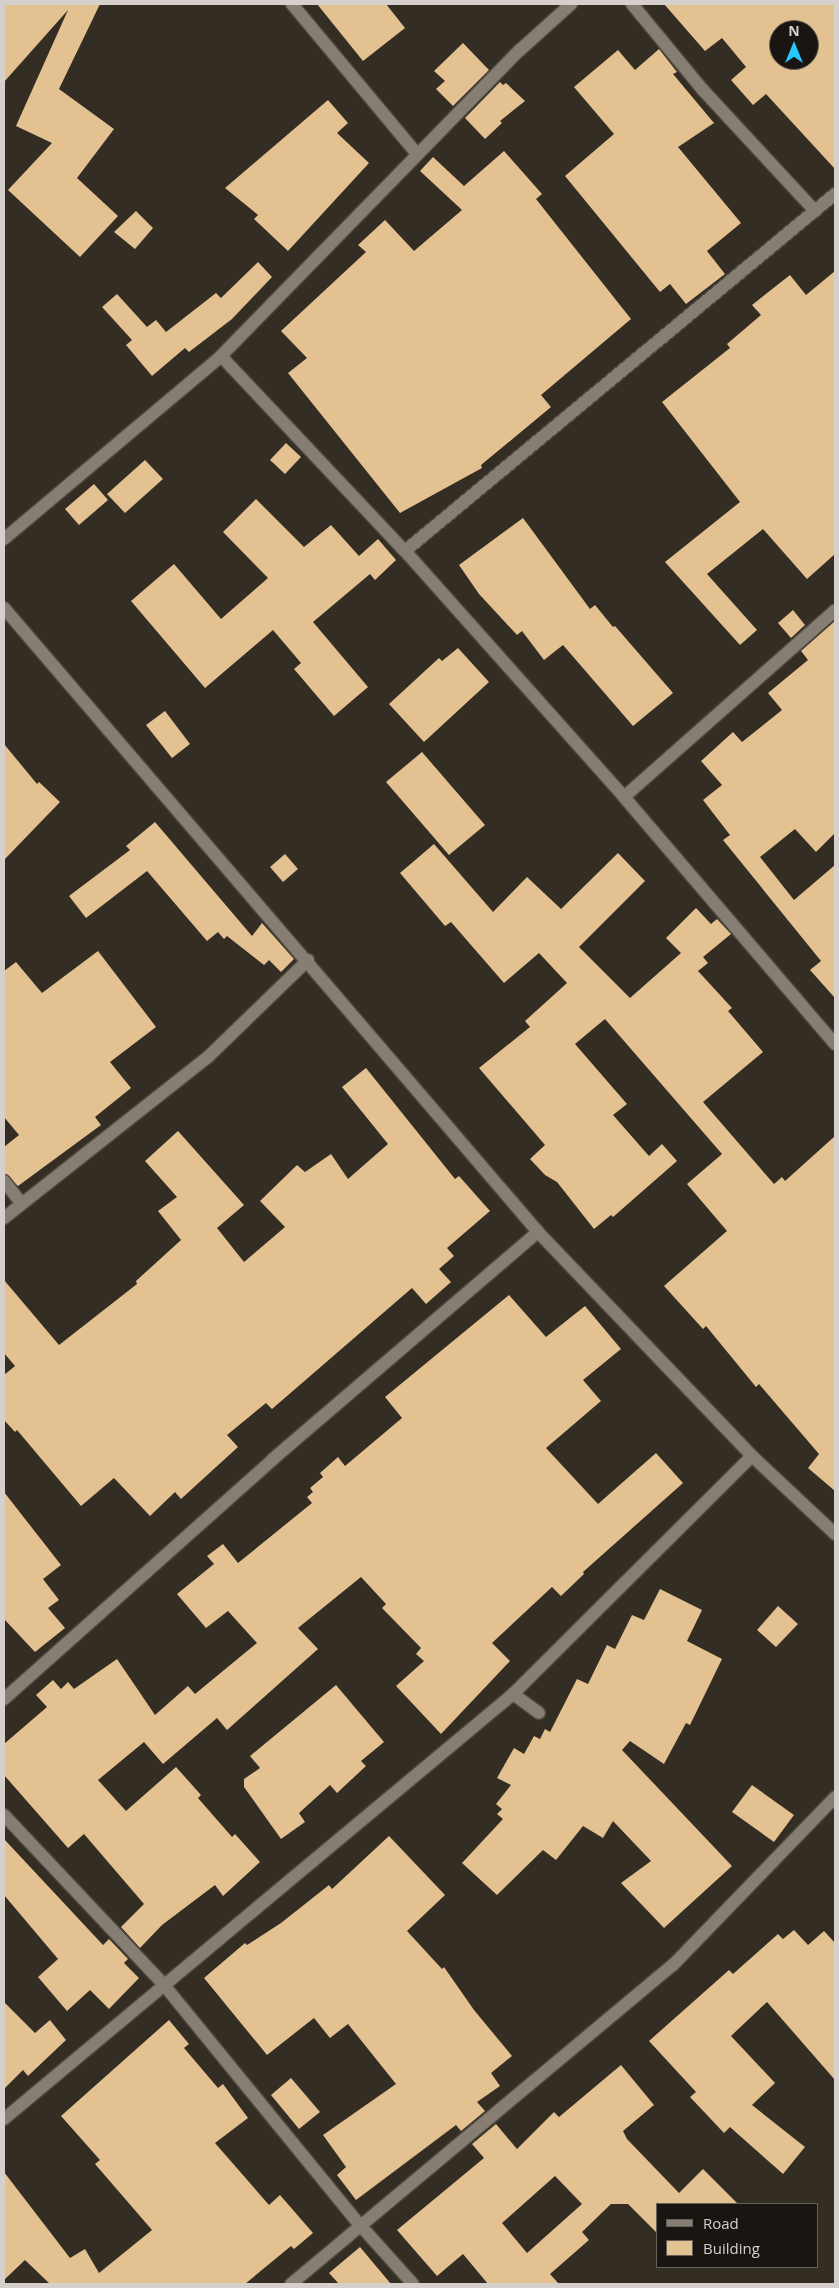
<!DOCTYPE html>
<style>
body{margin:0}
#map{position:relative;width:839px;height:2288px;overflow:hidden;background:#332d23;font-family:"Open Sans",sans-serif}
div>[style]{position:absolute}
.building>*{inset:0;background:#e4c190}
.roads{filter:drop-shadow(1px 0 #4f4941) drop-shadow(-1px 0 #4f4941) drop-shadow(0 1px #4f4941) drop-shadow(0 -1px #4f4941)}
.minor>*{height:12px;margin:-6px;padding:0 6px;transform-origin:6px;border-radius:6px;background:#867e73}
span{translate:-50% -50%;white-space:nowrap;text-align:center;line-height:1.15;-webkit-text-stroke:5px #191511;paint-order:stroke}
.frame{position:absolute;inset:0;border:5px solid #d5d0cb;pointer-events:none}
.legend{position:absolute;left:656px;top:2203px;width:162px;height:65px;box-sizing:border-box;background:#191511;border:1px solid #64605b;margin:0;padding:6px 9px;list-style:none;font-size:15px;color:#d5d0cb}
.legend li{display:flex;align-items:center;gap:10px;height:25px}
.legend b{width:25px;border:1px solid #64605b}
.north{position:absolute;left:769px;top:20px;width:50px;height:50px;box-sizing:border-box;background:#191511;border:1px solid #64605b;border-radius:50%;rotate:0deg;font-size:14px;font-weight:700;line-height:20px;text-align:center;color:#d5d0cb}
.north::after{content:'';display:block;margin:auto;width:18px;height:22px;background:#23c9fe;clip-path:polygon(50% 0,100% 100%,50% 72%,0 100%)}
</style>
<div id="map">
<div class="building">
<div style="clip-path:polygon(4px 4px,100px 4px,59px 89px,114px 129px,77px 178px,118px 216px,80px 257px,8px 190px,52px 143px,16px 126px,68px 10px,4px 82px)"></div>
<div style="clip-path:polygon(317px 4px,386px 4px,405px 28px,363px 61px)"></div>
<div style="clip-path:polygon(evenodd,664px 4px,835px 4px,835px 169px,766px 94px,753px 105px,731px 80px,746px 67px,722px 38px,705px 51px,664px 4px,779px 30px,809px 30px,809px 60px,779px 60px,779px 30px)"></div>
<div style="clip-path:polygon(463px 43px,489px 70px,453px 106px,436px 89px,445px 81px,434px 71px)"></div>
<div style="clip-path:polygon(659px 49px,677px 72px,673px 74px,714px 123px,678px 147px,741px 223px,707px 251px,725px 274px,686px 304px,670px 284px,660px 292px,565px 176px,614px 134px,574px 87px,618px 50px,635px 70px)"></div>
<div style="clip-path:polygon(500px 82px,503px 85px,506px 83px,525px 101px,500px 121px,502px 123px,485px 139px,465px 118px)"></div>
<div style="clip-path:polygon(328px 100px,348px 123px,337px 133px,369px 163px,288px 251px,254px 219px,258px 215px,225px 188px)"></div>
<div style="clip-path:polygon(504px 151px,542px 194px,536px 199px,631px 319px,541px 395px,551px 407px,481px 465px,482px 468px,400px 513px,288px 373px,307px 358px,281px 331px,366px 252px,358px 245px,385px 220px,414px 251px,462px 210px,420px 171px,433px 157px,464px 186px)"></div>
<div style="clip-path:polygon(136px 211px,153px 228px,135px 249px,114px 232px)"></div>
<div style="clip-path:polygon(258px 262px,272px 277px,232px 319px,189px 352px,185px 348px,152px 376px,126px 345px,132px 340px,102px 307px,117px 294px,147px 327px,156px 320px,166px 332px,216px 293px,221px 298px)"></div>
<div style="clip-path:polygon(835px 271px,835px 554px,807px 579px,763px 529px,707px 574px,757px 630px,740px 645px,665px 562px,740px 502px,662px 402px,730px 348px,727px 344px,761px 315px,752px 305px,790px 275px,806px 295px)"></div>
<div style="clip-path:polygon(286px 443px,301px 457px,285px 474px,270px 460px)"></div>
<div style="clip-path:polygon(145px 460px,163px 479px,125px 513px,107px 494px)"></div>
<div style="clip-path:polygon(94px 484px,108px 500px,79px 525px,65px 509px)"></div>
<div style="clip-path:polygon(256px 499px,304px 547px,331px 525px,359px 556px,378px 539px,396px 560px,375px 580px,370px 574px,313px 622px,368px 687px,334px 716px,294px 669px,301px 663px,273px 630px,205px 688px,131px 601px,174px 564px,221px 619px,268px 578px,223px 532px)"></div>
<div style="clip-path:polygon(523px 518px,590px 609px,595px 605px,613px 627px,615px 626px,673px 693px,633px 726px,563px 645px,544px 660px,522px 631px,517px 635px,479px 594px,459px 565px)"></div>
<div style="clip-path:polygon(793px 610px,805px 625px,791px 638px,778px 623px)"></div>
<div style="clip-path:polygon(835px 621px,835px 833px,816px 852px,795px 829px,760px 857px,794px 900px,835px 865px,835px 998px,810px 970px,821px 961px,723px 840px,730px 835px,703px 800px,722px 785px,701px 761px,733px 732px,742px 742px,782px 710px,768px 693px,808px 660px,801px 651px)"></div>
<div style="clip-path:polygon(458px 648px,489px 682px,424px 742px,389px 704px,439px 658px,442px 661px)"></div>
<div style="clip-path:polygon(165px 711px,190px 744px,172px 758px,146px 725px)"></div>
<div style="clip-path:polygon(4px 744px,37px 784px,39px 782px,60px 802px,4px 860px)"></div>
<div style="clip-path:polygon(422px 752px,485px 825px,449px 855px,386px 782px)"></div>
<div style="clip-path:polygon(155px 822px,252px 936px,262px 923px,294px 959px,281px 972px,269px 960px,264px 965px,227px 936px,224px 939px,218px 932px,207px 941px,147px 871px,86px 918px,69px 896px,130px 850px,126px 846px)"></div>
<div style="clip-path:polygon(434px 844px,493px 912px,527px 877px,561px 909px,618px 853px,645px 881px,579px 947px,630px 998px,681px 953px,666px 938px,696px 908px,711px 924px,717px 919px,731px 934px,703px 957px,708px 963px,698px 971px,732px 1008px,728px 1011px,763px 1052px,703px 1102px,774px 1184px,782px 1177px,785px 1181px,835px 1136px,835px 1491px,808px 1468px,819px 1454px,759px 1384px,756px 1387px,706px 1326px,703px 1329px,664px 1286px,727px 1231px,687px 1184px,722px 1154px,605px 1019px,575px 1044px,627px 1104px,613px 1115px,649px 1156px,662px 1144px,677px 1161px,613px 1217px,611px 1215px,594px 1229px,557px 1182px,545px 1175px,530px 1159px,545px 1145px,479px 1068px,530px 1027px,525px 1021px,567px 983px,539px 953px,504px 983px,451px 922px,445px 926px,400px 873px)"></div>
<div style="clip-path:polygon(285px 854px,298px 869px,283px 882px,270px 867px)"></div>
<div style="clip-path:polygon(98px 951px,156px 1027px,110px 1062px,131px 1088px,95px 1117px,101px 1125px,18px 1186px,4px 1173px,4px 1147px,19px 1135px,4px 1117px,4px 971px,16px 962px,42px 993px)"></div>
<div style="clip-path:polygon(366px 1068px,455px 1179px,459px 1176px,490px 1211px,447px 1248px,454px 1256px,439px 1269px,451px 1282px,426px 1304px,412px 1288px,272px 1409px,266px 1403px,227px 1435px,238px 1447px,181px 1499px,175px 1492px,150px 1516px,114px 1478px,81px 1506px,17px 1430px,15px 1432px,4px 1420px,4px 1375px,15px 1366px,4px 1353px,4px 1280px,59px 1345px,137px 1284px,136px 1281px,181px 1240px,158px 1211px,177px 1197px,145px 1161px,178px 1131px,244px 1205px,217px 1228px,244px 1262px,285px 1227px,260px 1201px,297px 1165px,305px 1172px,331px 1154px,348px 1179px,388px 1144px,342px 1087px)"></div>
<div style="clip-path:polygon(509px 1295px,546px 1337px,585px 1306px,621px 1349px,583px 1380px,601px 1401px,546px 1448px,598px 1504px,656px 1453px,683px 1483px,583px 1572px,584px 1574px,561px 1596px,552px 1587px,492px 1643px,510px 1661px,441px 1734px,396px 1686px,424px 1661px,416px 1654px,421px 1648px,382px 1608px,386px 1604px,361px 1577px,298px 1628px,318px 1649px,227px 1730px,217px 1718px,163px 1764px,144px 1742px,98px 1780px,126px 1811px,176px 1767px,201px 1795px,198px 1798px,232px 1837px,235px 1834px,260px 1862px,223px 1896px,215px 1885px,162px 1925px,140px 1948px,121px 1927px,144px 1904px,84px 1834px,68px 1848px,4px 1775px,4px 1744px,47px 1707px,36px 1695px,53px 1680px,61px 1689px,68px 1682px,74px 1689px,117px 1659px,155px 1715px,188px 1686px,195px 1694px,257px 1643px,228px 1611px,206px 1628px,177px 1594px,214px 1564px,207px 1556px,223px 1544px,238px 1563px,312px 1503px,307px 1497px,313px 1492px,310px 1488px,323px 1477px,320px 1473px,338px 1457px,345px 1466px,402px 1418px,385px 1397px)"></div>
<div style="clip-path:polygon(4px 1492px,61px 1565px,43px 1579px,59px 1600px,48px 1608px,65px 1628px,35px 1652px,4px 1619px)"></div>
<div style="clip-path:polygon(660px 1589px,702px 1610px,687px 1641px,722px 1659px,690px 1725px,686px 1723px,664px 1764px,630px 1741px,622px 1750px,732px 1866px,664px 1928px,621px 1883px,651px 1861px,613px 1821px,603px 1838px,583px 1826px,556px 1860px,543px 1850px,497px 1895px,462px 1863px,503px 1819px,497px 1814px,502px 1809px,496px 1804px,511px 1785px,497px 1778px,514px 1748px,524px 1754px,534px 1736px,540px 1739px,545px 1729px,550px 1732px,577px 1679px,588px 1684px,607px 1645px,615px 1649px,632px 1615px,644px 1620px)"></div>
<div style="clip-path:polygon(778px 1606px,798px 1624px,776px 1647px,757px 1630px)"></div>
<div style="clip-path:polygon(336px 1685px,384px 1742px,361px 1761px,366px 1766px,337px 1793px,330px 1785px,299px 1813px,305px 1822px,281px 1839px,244px 1787px,244px 1779px,260px 1768px,250px 1756px)"></div>
<div style="clip-path:polygon(752px 1785px,794px 1815px,774px 1842px,732px 1812px)"></div>
<div style="clip-path:polygon(389px 1836px,445px 1895px,407px 1931px,442px 1969px,444px 1967px,474px 2010px,512px 2056px,491px 2073px,500px 2086px,477px 2102px,485px 2111px,461px 2131px,456px 2125px,356px 2200px,337px 2175px,346px 2167px,323px 2135px,396px 2084px,348px 2024px,330px 2038px,314px 2018px,267px 2055px,204px 1978px,245px 1943px,247px 1945px,281px 1923px,329px 1885px,332px 1889px)"></div>
<div style="clip-path:polygon(4px 1839px,103px 1945px,109px 1939px,128px 1959px,124px 1963px,139px 1978px,109px 2009px,90px 1990px,67px 2011px,38px 1977px,58px 1959px,4px 1895px)"></div>
<div style="clip-path:polygon(794px 1930px,808px 1945px,824px 1931px,835px 1943px,835px 2080px,767px 2002px,731px 2036px,775px 2083px,752px 2105px,805px 2147px,783px 2174px,730px 2127px,724px 2133px,690px 2097px,696px 2092px,649px 2041px,729px 1970px,733px 1974px,778px 1934px,783px 1939px)"></div>
<div style="clip-path:polygon(4px 2002px,35px 2033px,50px 2020px,66px 2040px,28px 2076px,23px 2070px,4px 2089px)"></div>
<div style="clip-path:polygon(169px 2020px,189px 2044px,184px 2048px,218px 2088px,223px 2084px,248px 2118px,215px 2143px,269px 2205px,280px 2195px,313px 2233px,294px 2249px,291px 2246px,245px 2284px,50px 2284px,25px 2260px,4px 2280px,4px 2172px,70px 2258px,85px 2249px,99px 2273px,152px 2230px,95px 2164px,100px 2160px,61px 2116px)"></div>
<div style="clip-path:polygon(evenodd,621px 2065px,654px 2105px,623px 2131px,627px 2139px,679px 2193px,703px 2169px,738px 2204px,658px 2204px,658px 2234px,628px 2204px,611px 2204px,582px 2232px,589px 2240px,550px 2274px,559px 2284px,488px 2284px,463px 2254px,437px 2276px,397px 2230px,484px 2158px,472px 2144px,496px 2124px,517px 2149px,554px 2112px,559px 2117px,621px 2065px,555px 2176px,582px 2204px,527px 2253px,502px 2223px,555px 2176px)"></div>
<div style="clip-path:polygon(291px 2078px,320px 2112px,299px 2129px,271px 2095px)"></div>
<div style="clip-path:polygon(360px 2247px,391px 2284px,339px 2284px,329px 2273px)"></div>
</div>
<div class="roads">
<div class="minor">
<div style="left:292px;top:4px;width:195px;rotate:50.2deg"></div>
<div style="left:632px;top:4px;width:112px;rotate:50.5deg"></div>
<div style="left:703px;top:90px;width:165px;rotate:47.2deg"></div>
<div style="left:221px;top:356px;width:268px;rotate:46.7deg"></div>
<div style="left:405px;top:551px;width:329px;rotate:48.3deg"></div>
<div style="left:624px;top:797px;width:325px;rotate:49.5deg"></div>
<div style="left:4px;top:539px;width:284px;rotate:-40.1deg"></div>
<div style="left:221px;top:356px;width:428px;rotate:-45.7deg"></div>
<div style="left:520px;top:50px;width:69px;rotate:-42deg"></div>
<div style="left:405px;top:551px;width:559px;rotate:-39.7deg"></div>
<div style="left:4px;top:608px;width:821px;rotate:49.44deg"></div>
<div style="left:538px;top:1232px;width:310px;rotate:46.3deg"></div>
<div style="left:752px;top:1456px;width:114px;rotate:43.2deg"></div>
<div style="left:624px;top:797px;width:282px;rotate:-41.5deg"></div>
<div style="left:4px;top:1181px;width:28px;rotate:52deg"></div>
<div style="left:4px;top:1218px;width:261px;rotate:-38.3deg"></div>
<div style="left:209px;top:1056px;width:138px;rotate:-44.1deg"></div>
<div style="left:513px;top:1694px;width:32px;rotate:36deg"></div>
<div style="left:4px;top:1699px;width:361px;rotate:-41.7deg"></div>
<div style="left:273px;top:1459px;width:349px;rotate:-40.6deg"></div>
<div style="left:4px;top:1815px;width:233px;rotate:46.7deg"></div>
<div style="left:164px;top:1985px;width:310px;rotate:50.8deg"></div>
<div style="left:360px;top:2225px;width:79px;rotate:48.1deg"></div>
<div style="left:4px;top:2119px;width:663px;rotate:-39.86deg"></div>
<div style="left:513px;top:1694px;width:337px;rotate:-44.9deg"></div>
<div style="left:291px;top:2284px;width:498px;rotate:-39.9deg"></div>
<div style="left:673px;top:1965px;width:233px;rotate:-46deg"></div>
</div>
</div>
<div class="frame"></div>
<ul class="legend">
<li><b style="height:6px;background:#867e73"></b>Road</li>
<li><b style="height:14px;background:#e4c190"></b>Building</li>
</ul>
<div class="north">N</div>
</div>
